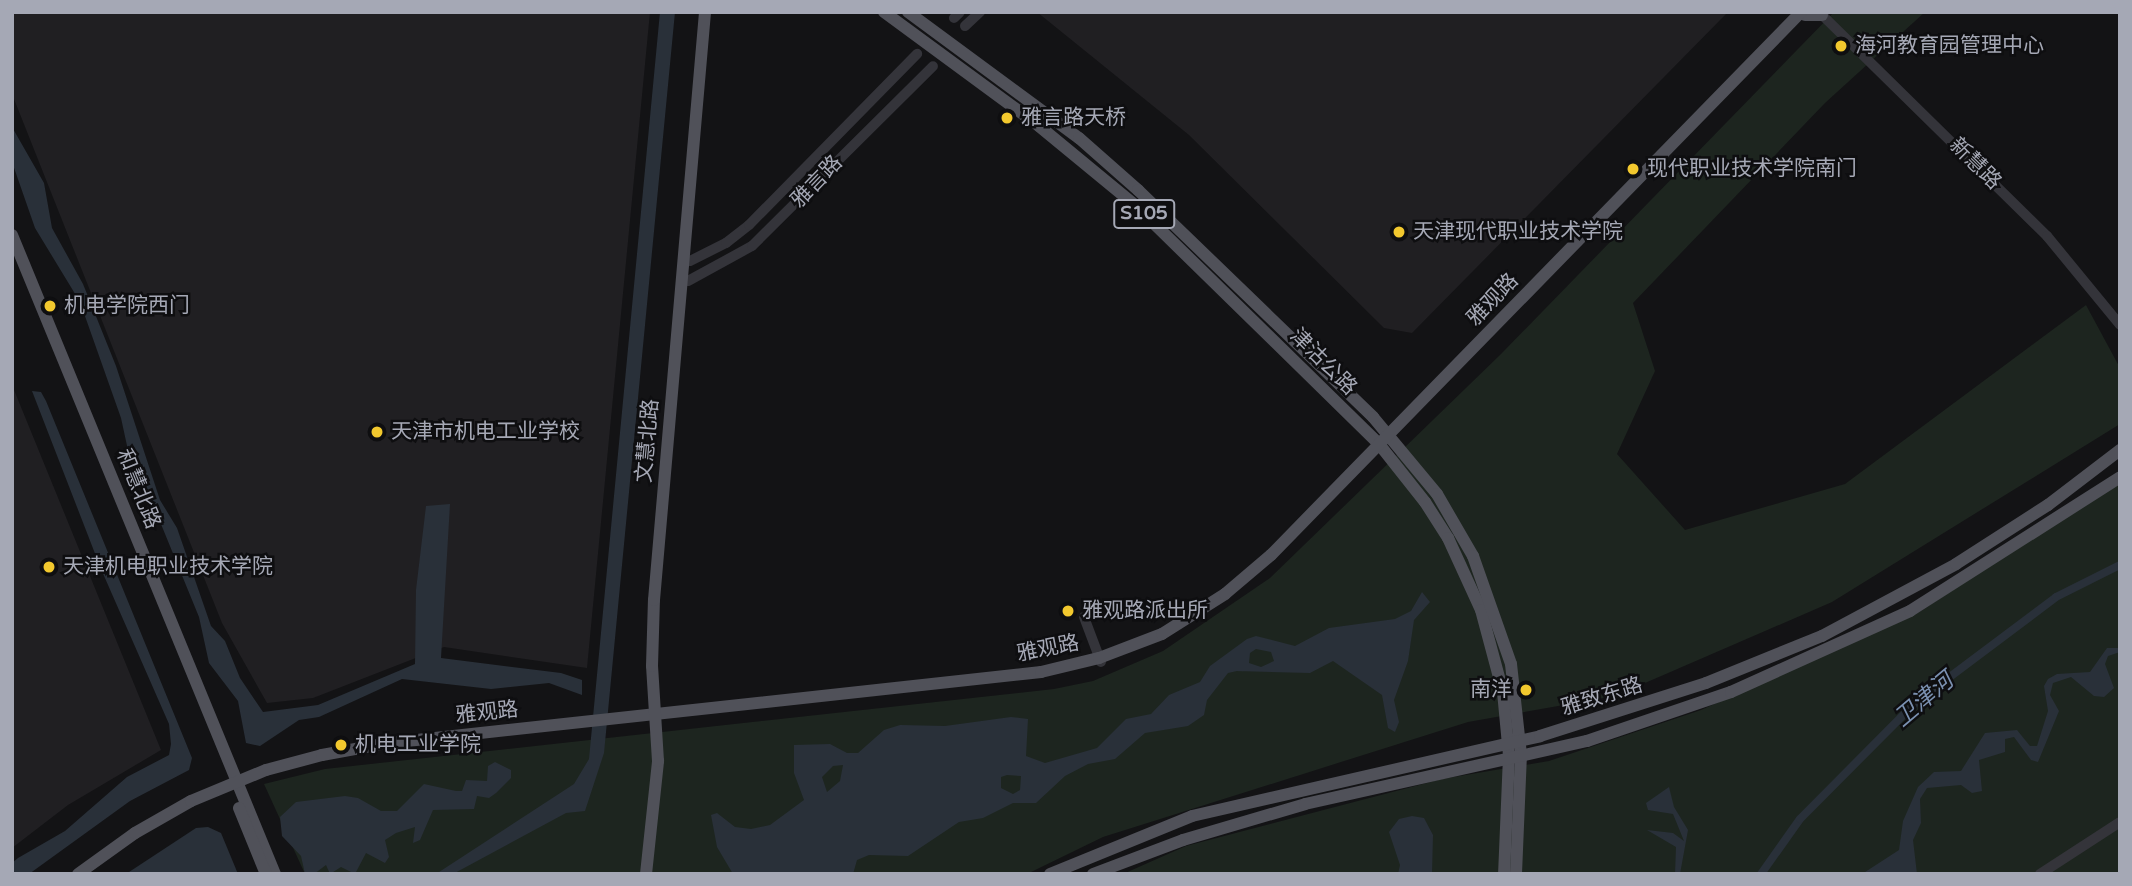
<!DOCTYPE html>
<meta charset="utf-8">
<style>
body{margin:0}
#map{position:relative;width:2132px;height:886px;overflow:hidden;background:#131315;font-family:"Varela Round","Noto Sans SC",sans-serif}
div>[style]{position:absolute}
.built>*{inset:0;background:#201f22}
.green>*{inset:0;background:#1d251f}
.water>*{inset:0;background:#293039}
.canal>*{height:8px;margin:-4px;padding:0 4px;transform-origin:4px;border-radius:4px;background:#293039}
.minor>*{height:10px;margin:-5px;padding:0 5px;transform-origin:5px;border-radius:5px;background:#34343a}
.major>*{height:12px;margin:-6px;padding:0 6px;transform-origin:6px;border-radius:6px;background:#505159}
.dots>*{width:19px;height:19px;translate:-50% -50%;box-sizing:border-box;border:4px solid #0e0e10;border-radius:50%}
span{translate:-50% -50%;white-space:nowrap;text-align:center;line-height:1.15;-webkit-text-stroke:5px #0e0e10;paint-order:stroke}
.shield-label span{padding:2px 5px;background:#0e0e10;border:2px solid;border-radius:5px;-webkit-text-stroke-width:0}
.shield-label{font-size:19px;color:#a5a8b5;font-weight:700}
.poi-label{font-size:21px;color:#a5a8b5}
.left{translate:0 -50%;text-align:left}
.right{translate:-100% -50%;text-align:right}
.street-label{font-size:21px;color:#a5a8b5}
.water-label{font-size:23px;color:#7b91b1;font-style:italic}
.frame{position:absolute;inset:0;border:14px solid #a5a8b5;pointer-events:none}
</style>
<div id="map">
<div class="built">
<div style="clip-path:polygon(12px 12px,650px 12px,587px 668px,444px 647px,313px 698px,267px 703px,222px 623px,12px 94px)"></div>
<div style="clip-path:polygon(1037px 12px,1728px 12px,1412px 333px,1384px 328px,1189px 135px)"></div>
<div style="clip-path:polygon(12px 385px,161px 750px,68px 805px,12px 848px)"></div>
</div>
<div class="green">
<div style="clip-path:polygon(1834px 12px,1925px 12px,1825px 103px,1633px 303px,1655px 371px,1617px 454px,1685px 530px,1845px 484px,2086px 305px,2120px 368px,2120px 424px,1832px 602px,1615px 696px,1468px 722px,1103px 837px,1027px 874px,305px 874px,264px 784px,325px 769px,1054px 689px,1093px 681px,1163px 651px,1270px 578px,1501px 354px)"></div>
<div style="clip-path:polygon(2120px 480px,2120px 874px,1123px 874px,1186px 846px,1442px 779px,1549px 761px,1701px 710px,1921px 611px)"></div>
</div>
<div class="water">
<div style="clip-path:polygon(660px 12px,675px 12px,604px 753px,585px 811px,566px 813px,453px 874px,436px 874px,574px 784px,589px 759px)"></div>
<div style="clip-path:polygon(12px 127px,44px 183px,52px 228px,83px 284px,116px 366px,160px 500px,177px 528px,211px 626px,225px 641px,240px 678px,263px 712px,318px 705px,415px 664px,416px 590px,426px 506px,450px 504px,441px 658px,561px 673px,582px 680px,582px 695px,549px 683px,491px 689px,402px 679px,319px 717px,299px 720px,260px 746px,246px 743px,238px 701px,209px 663px,199px 617px,154px 507px,134px 478px,121px 418px,80px 302px,35px 228px,12px 162px)"></div>
<div style="clip-path:polygon(32px 391px,41px 392px,46px 401px,192px 758px,189px 770px,130px 801px,29px 874px,12px 874px,12px 863px,18px 858px,65px 831px,127px 777px,169px 755px,171px 744px,169px 724px,101px 569px)"></div>
<div style="clip-path:polygon(evenodd,1422px 592px,1430px 602px,1414px 620px,1408px 661px,1394px 700px,1399px 722px,1395px 732px,1388px 728px,1382px 695px,1333px 661px,1310px 673px,1237px 671px,1228px 673px,1207px 700px,1204px 715px,1188px 726px,1145px 733px,1115px 759px,1088px 764px,1065px 776px,1036px 803px,1013px 803px,983px 818px,959px 822px,908px 856px,869px 855px,857px 860px,853px 874px,733px 874px,717px 847px,711px 815px,717px 813px,735px 827px,751px 829px,770px 825px,804px 800px,794px 773px,794px 745px,830px 744px,847px 753px,858px 753px,884px 730px,900px 725px,945px 726px,1011px 717px,1028px 719px,1026px 756px,1045px 763px,1097px 748px,1126px 719px,1151px 714px,1169px 695px,1200px 682px,1210px 666px,1247px 639px,1256px 636px,1295px 646px,1329px 628px,1395px 619px,1411px 611px,1422px 592px,1256px 649px,1271px 652px,1274px 661px,1261px 667px,1249px 663px,1250px 653px,1256px 649px,1422px 592px,843px 765px,840px 781px,827px 792px,822px 777px,833px 766px,843px 765px,1422px 592px,1007px 775px,1021px 776px,1020px 790px,1013px 794px,1001px 788px,1001px 777px,1007px 775px)"></div>
<div style="clip-path:polygon(2107px 648px,2120px 648px,2120px 652px,2108px 656px,2105px 664px,2114px 688px,2104px 697px,2094px 696px,2071px 677px,2053px 683px,2050px 695px,2059px 711px,2038px 762px,2031px 760px,2014px 737px,2005px 739px,2005px 752px,1979px 760px,1982px 791px,1972px 793px,1961px 785px,1927px 788px,1920px 799px,1921px 823px,1913px 840px,1917px 874px,1862px 874px,1899px 850px,1903px 821px,1918px 787px,1934px 772px,1961px 771px,1985px 733px,2017px 730px,2030px 746px,2037px 746px,2048px 711px,2044px 686px,2048px 679px,2057px 674px,2090px 672px)"></div>
<div style="clip-path:polygon(495px 762px,511px 770px,511px 778px,496px 793px,489px 798px,477px 796px,474px 809px,433px 810px,420px 840px,413px 843px,415px 827px,396px 833px,385px 840px,389px 857px,385px 863px,366px 853px,355px 874px,341px 867px,330px 874px,326px 865px,314px 874px,305px 874px,301px 856px,282px 836px,280px 817px,296px 802px,345px 796px,358px 798px,381px 811px,397px 811px,424px 784px,456px 791px,462px 791px,466px 780px,487px 781px,488px 766px)"></div>
<div style="clip-path:polygon(1669px 787px,1674px 807px,1688px 830px,1680px 874px,1675px 874px,1676px 847px,1647px 830px,1673px 833px,1684px 841px,1673px 814px,1648px 810px,1646px 803px)"></div>
<div style="clip-path:polygon(1412px 816px,1424px 818px,1433px 835px,1432px 874px,1398px 874px,1400px 865px,1389px 832px,1399px 819px)"></div>
<div style="clip-path:polygon(208px 827px,221px 833px,238px 874px,126px 874px,196px 828px)"></div>
</div>
<div class="canal">
<div style="left:1761px;top:874px;width:67px;rotate:-54.7deg"></div>
<div style="left:1800px;top:819px;width:163px;rotate:-45.2deg"></div>
<div style="left:1915px;top:703px;width:176px;rotate:-36.9deg"></div>
<div style="left:2056px;top:597px;width:72px;rotate:-26.6deg"></div>
</div>
<div class="minor">
<div style="left:1819px;top:12px;width:320px;rotate:44.5deg"></div>
<div style="left:2047px;top:236px;width:115px;rotate:50.6deg"></div>
<div style="left:954px;top:18px;width:8px;rotate:-45deg"></div>
<div style="left:965px;top:26px;width:21px;rotate:-43deg"></div>
<div style="left:690px;top:261px;width:40px;rotate:-26.6deg"></div>
<div style="left:726px;top:243px;width:29px;rotate:-38deg"></div>
<div style="left:749px;top:225px;width:240px;rotate:-45.5deg"></div>
<div style="left:688px;top:281px;width:73px;rotate:-28.7deg"></div>
<div style="left:752px;top:246px;width:255px;rotate:-44.8deg"></div>
<div style="left:1084px;top:617px;width:48px;rotate:69.3deg"></div>
<div style="left:2040px;top:874px;width:95px;rotate:-33deg"></div>
</div>
<div class="major">
<div style="left:884px;top:12px;width:192px;rotate:36.3deg"></div>
<div style="left:1039px;top:126px;width:126px;rotate:39.5deg"></div>
<div style="left:1136px;top:206px;width:340px;rotate:44.4deg"></div>
<div style="left:1379px;top:444px;width:74px;rotate:51.6deg"></div>
<div style="left:1425px;top:502px;width:43px;rotate:57.4deg"></div>
<div style="left:1448px;top:538px;width:79px;rotate:65.4deg"></div>
<div style="left:1481px;top:610px;width:85px;rotate:75deg"></div>
<div style="left:1503px;top:692px;width:64px;rotate:84.6deg"></div>
<div style="left:1509px;top:756px;width:118px;rotate:92.4deg"></div>
<div style="left:908px;top:12px;width:212px;rotate:36.4deg"></div>
<div style="left:1079px;top:138px;width:79px;rotate:41.4deg"></div>
<div style="left:1138px;top:190px;width:327px;rotate:44deg"></div>
<div style="left:1373px;top:417px;width:100px;rotate:50.3deg"></div>
<div style="left:1437px;top:494px;width:72px;rotate:59.9deg"></div>
<div style="left:1473px;top:556px;width:114px;rotate:70.6deg"></div>
<div style="left:1511px;top:664px;width:91px;rotate:83.7deg"></div>
<div style="left:1521px;top:754px;width:120px;rotate:92.4deg"></div>
<div style="left:1805px;top:15px;width:17px"></div>
<div style="left:12px;top:235px;width:691px;rotate:67.63deg"></div>
<div style="left:239px;top:808px;width:71px;rotate:67.8deg"></div>
<div style="left:78px;top:874px;width:70px;rotate:-35.7deg"></div>
<div style="left:135px;top:833px;width:64px;rotate:-29.7deg"></div>
<div style="left:191px;top:801px;width:81px;rotate:-22.5deg"></div>
<div style="left:266px;top:770px;width:58px;rotate:-15deg"></div>
<div style="left:322px;top:755px;width:68px;rotate:-10.2deg"></div>
<div style="left:389px;top:743px;width:656px;rotate:-6.21deg"></div>
<div style="left:1041px;top:672px;width:60px;rotate:-13.6deg"></div>
<div style="left:1099px;top:658px;width:67px;rotate:-20.9deg"></div>
<div style="left:1162px;top:634px;width:75px;rotate:-32.4deg"></div>
<div style="left:1225px;top:594px;width:60px;rotate:-40.3deg"></div>
<div style="left:1271px;top:555px;width:759px;rotate:-45.69deg"></div>
<div style="left:646px;top:874px;width:114px;rotate:-83.9deg"></div>
<div style="left:658px;top:761px;width:95px;rotate:-93.6deg"></div>
<div style="left:652px;top:666px;width:66px;rotate:-88.3deg"></div>
<div style="left:654px;top:600px;width:590px;rotate:-85.04deg"></div>
<div style="left:1050px;top:874px;width:153px;rotate:-22.2deg"></div>
<div style="left:1192px;top:816px;width:357px;rotate:-12.9deg"></div>
<div style="left:1540px;top:736px;width:174px;rotate:-17.7deg"></div>
<div style="left:1706px;top:683px;width:125px;rotate:-22.1deg"></div>
<div style="left:1822px;top:636px;width:152px;rotate:-28.2deg"></div>
<div style="left:1956px;top:564px;width:109px;rotate:-32.7deg"></div>
<div style="left:2048px;top:505px;width:91px;rotate:-37.4deg"></div>
<div style="left:1093px;top:874px;width:96px;rotate:-20.7deg"></div>
<div style="left:1183px;top:840px;width:127px;rotate:-16.4deg"></div>
<div style="left:1305px;top:804px;width:289px;rotate:-12.6deg"></div>
<div style="left:1587px;top:741px;width:152px;rotate:-18.8deg"></div>
<div style="left:1731px;top:692px;width:196px;rotate:-24.3deg"></div>
<div style="left:1910px;top:611px;width:249px;rotate:-32.5deg"></div>
</div>
<div class="dots">
<div style="left:1841px;top:46px;background:#f2c82e"></div>
<div style="left:1007px;top:118px;background:#f2c82e"></div>
<div style="left:1633px;top:169px;background:#f2c82e"></div>
<div style="left:1399px;top:232px;background:#f2c82e"></div>
<div style="left:50px;top:306px;background:#f2c82e"></div>
<div style="left:377px;top:432px;background:#f2c82e"></div>
<div style="left:49px;top:567px;background:#f2c82e"></div>
<div style="left:1068px;top:611px;background:#f2c82e"></div>
<div style="left:1526px;top:690px;background:#f2c82e"></div>
<div style="left:341px;top:745px;background:#f2c82e"></div>
</div>
<div class="shield-label">
<span style="left:1144px;top:214px">S105</span>
</div>
<div class="poi-label">
<span class="left" style="left:1855px;top:46px">海河教育园管理中心</span>
<span class="left" style="left:1021px;top:118px">雅言路天桥</span>
<span class="left" style="left:1647px;top:169px">现代职业技术学院南门</span>
<span class="left" style="left:1413px;top:232px">天津现代职业技术学院</span>
<span class="left" style="left:64px;top:306px">机电学院西门</span>
<span class="left" style="left:391px;top:432px">天津市机电工业学校</span>
<span class="left" style="left:63px;top:567px">天津机电职业技术学院</span>
<span class="left" style="left:1082px;top:611px">雅观路派出所</span>
<span class="right" style="left:1512px;top:690px">南洋</span>
<span class="left" style="left:355px;top:745px">机电工业学院</span>
</div>
<div class="street-label">
<span style="left:1975px;top:164px;rotate:45deg">新慧路</span>
<span style="left:817px;top:182px;rotate:-46deg">雅言路</span>
<span style="left:1493px;top:300px;rotate:-46deg">雅观路</span>
<span style="left:1323px;top:362px;rotate:45deg">津沽公路</span>
<span style="left:648px;top:441px;rotate:-85deg">文慧北路</span>
<span style="left:138px;top:489px;rotate:68deg">和慧北路</span>
<span style="left:1048px;top:649px;rotate:-11deg">雅观路</span>
<span style="left:1602px;top:697px;rotate:-17deg">雅致东路</span>
<span style="left:487px;top:713px;rotate:-6deg">雅观路</span>
</div>
<div class="water-label">
<span style="left:1924px;top:700px;rotate:-40deg">卫津河</span>
</div>
<div class="frame"></div>
</div>
